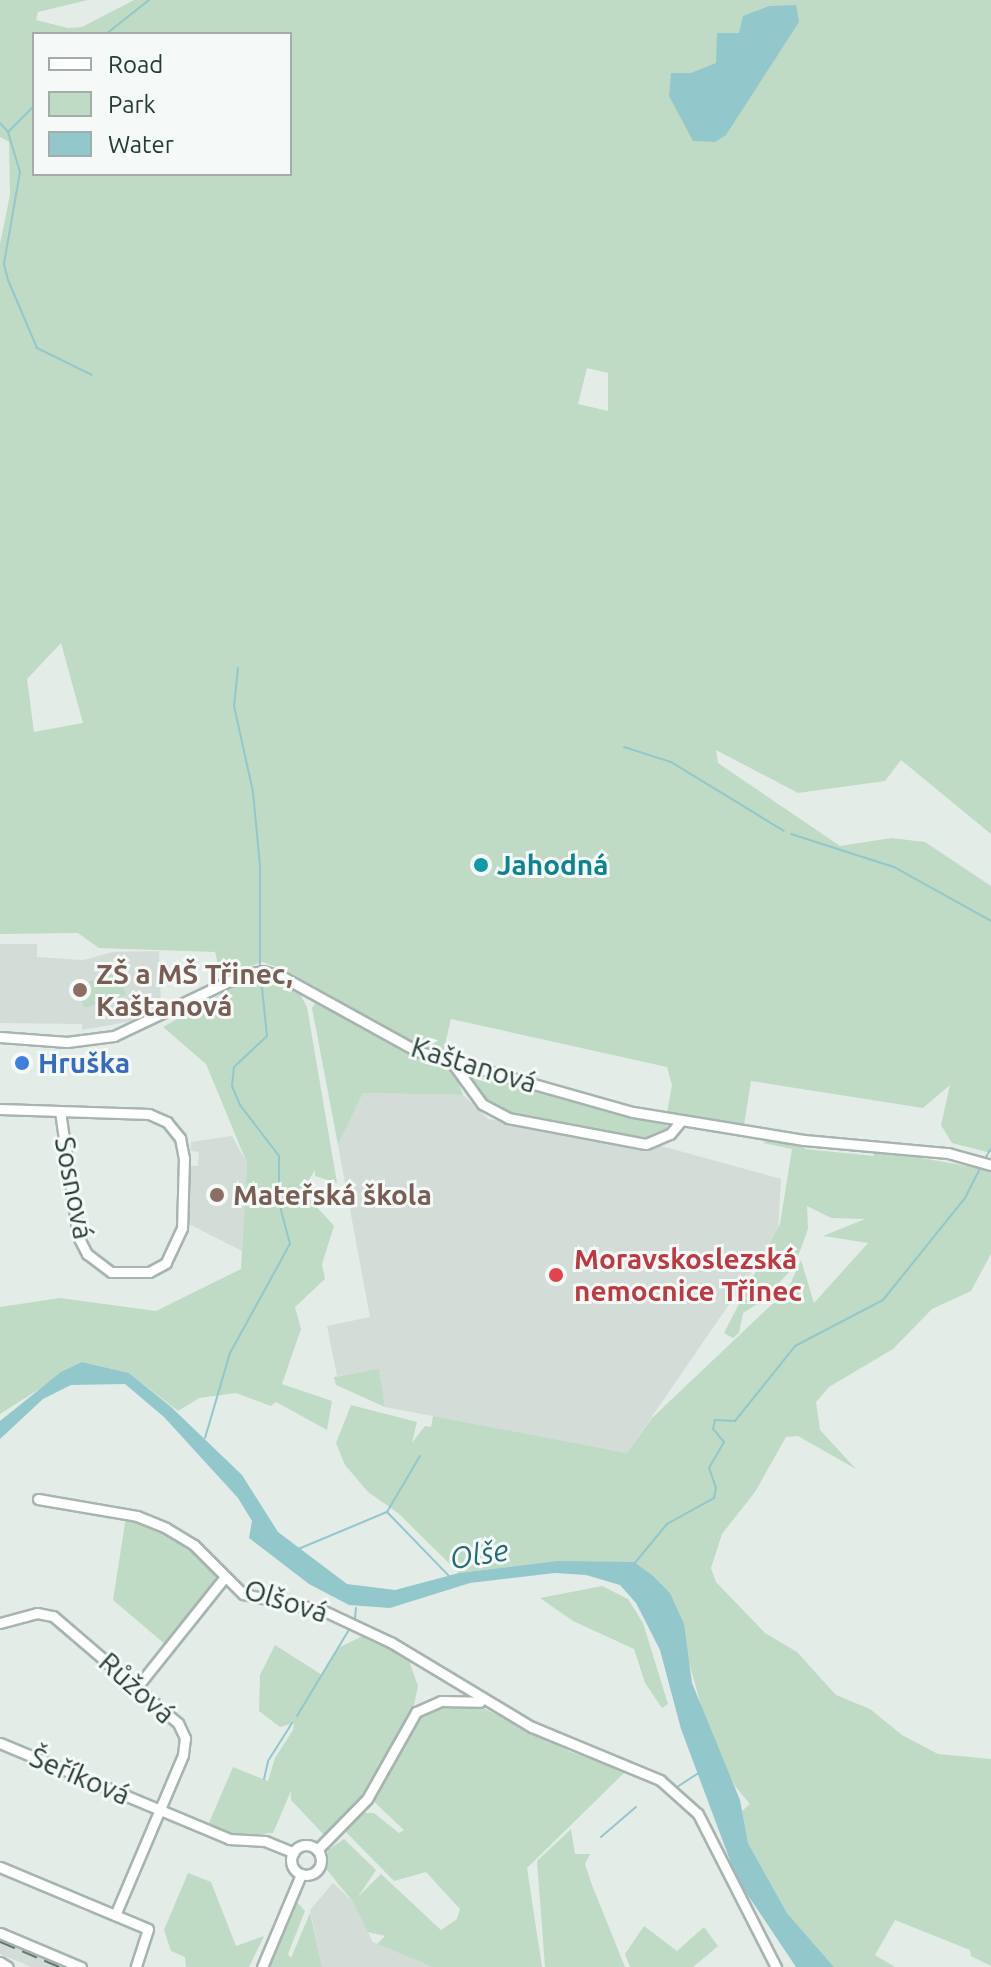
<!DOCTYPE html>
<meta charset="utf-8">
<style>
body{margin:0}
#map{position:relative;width:991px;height:1967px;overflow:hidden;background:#e4ece8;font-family:Ubuntu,sans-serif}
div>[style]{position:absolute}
.built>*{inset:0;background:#d3dcd7}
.green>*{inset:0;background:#bfdbc5}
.water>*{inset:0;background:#92c7cc}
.stream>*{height:2px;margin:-1px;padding:0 1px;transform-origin:1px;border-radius:1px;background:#92c7cc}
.roads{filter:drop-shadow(2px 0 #a7b4af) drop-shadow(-2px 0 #a7b4af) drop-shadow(0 2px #a7b4af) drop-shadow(0 -2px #a7b4af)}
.minor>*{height:9px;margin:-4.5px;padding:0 4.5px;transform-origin:4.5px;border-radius:4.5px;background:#fff}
.minor>.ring{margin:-4.5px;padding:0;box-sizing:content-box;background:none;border:9px solid #fff;border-radius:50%}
.rail>*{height:2px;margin-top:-1px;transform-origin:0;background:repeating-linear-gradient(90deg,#607870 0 16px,transparent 0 24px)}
.dots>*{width:22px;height:22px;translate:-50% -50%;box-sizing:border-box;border:4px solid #f5f9f7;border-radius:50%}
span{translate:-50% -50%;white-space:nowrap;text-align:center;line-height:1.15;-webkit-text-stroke:6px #f5f9f7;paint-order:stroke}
.culture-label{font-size:28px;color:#0d838f;font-weight:700}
.left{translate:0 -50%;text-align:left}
.education-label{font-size:28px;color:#785e54;font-weight:700}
.shop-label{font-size:28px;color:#366cbe;font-weight:700}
.street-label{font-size:28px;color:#253c35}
.health-label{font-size:28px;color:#be3a42;font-weight:700}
.water-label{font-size:30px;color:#256b73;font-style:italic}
.legend{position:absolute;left:32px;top:32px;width:260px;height:144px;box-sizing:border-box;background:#f5f9f7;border:2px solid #a2ada9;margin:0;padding:10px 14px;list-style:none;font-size:24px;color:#253c35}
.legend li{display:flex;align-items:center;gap:16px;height:40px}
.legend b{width:40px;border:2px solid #a2ada9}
</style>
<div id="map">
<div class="built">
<div style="clip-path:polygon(0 944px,37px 944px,37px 957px,83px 960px,113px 952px,159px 951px,161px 1007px,127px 1022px,82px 1030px,82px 1024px,0 1023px)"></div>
<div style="clip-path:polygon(363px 1093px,463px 1095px,488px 1119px,665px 1147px,781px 1179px,778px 1233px,627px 1453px,385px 1407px,379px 1370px,337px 1376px,327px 1326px,370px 1317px,338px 1145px)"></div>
<div style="clip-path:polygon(232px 1136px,247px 1163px,242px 1251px,187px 1223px,189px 1166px,198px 1166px,199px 1152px,190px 1151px,191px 1142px)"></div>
<div style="clip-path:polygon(333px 1883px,353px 1902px,373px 1942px,433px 1967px,322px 1967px,310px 1910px)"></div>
<div style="clip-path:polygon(0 1936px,75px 1967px,32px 1967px,0 1954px)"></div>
</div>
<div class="green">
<div style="clip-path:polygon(evenodd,0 0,88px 0,38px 12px,36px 20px,68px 28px,82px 27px,134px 0,991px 0,991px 834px,901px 760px,885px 781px,798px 793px,716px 750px,718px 763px,840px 846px,891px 838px,925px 842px,991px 886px,991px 1153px,952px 1143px,941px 1125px,950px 1085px,923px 1108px,751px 1081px,744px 1125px,684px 1116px,667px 1113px,672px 1085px,667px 1067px,451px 1019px,443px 1053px,410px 1041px,286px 970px,262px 962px,221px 977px,215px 952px,99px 948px,78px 933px,0 934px,0 244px,10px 195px,9px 142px,0 137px,0 0,34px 34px,290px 34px,290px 174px,34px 174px,34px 34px,0 0,587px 368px,608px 373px,608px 411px,578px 404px,587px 368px,0 0,61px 643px,83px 723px,34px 732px,27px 679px,61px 643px)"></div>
<div style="clip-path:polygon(119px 972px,126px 995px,84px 1008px,77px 985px)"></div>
<div style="clip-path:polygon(270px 980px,300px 994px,307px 1007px,337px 1183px,315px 1176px,315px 1170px,305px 1186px,306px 1195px,334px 1226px,322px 1264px,325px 1279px,295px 1307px,301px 1329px,282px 1384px,332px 1401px,327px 1430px,276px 1402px,271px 1406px,236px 1393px,199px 1398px,178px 1411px,129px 1373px,82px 1362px,0 1414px,0 1307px,60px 1298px,156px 1311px,241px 1269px,247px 1163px,206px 1064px,163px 1027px,244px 982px)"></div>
<div style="clip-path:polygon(316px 1002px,405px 1053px,453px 1069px,463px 1095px,363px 1093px,338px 1145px,312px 1008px)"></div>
<div style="clip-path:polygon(466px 1071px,667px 1125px,666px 1132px,648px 1140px,499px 1112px,486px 1102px)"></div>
<div style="clip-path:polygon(768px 1139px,804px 1144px,805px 1149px,874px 1156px,874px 1150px,991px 1170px,991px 1254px,971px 1291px,932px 1309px,893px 1349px,829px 1387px,816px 1402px,820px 1430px,856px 1469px,798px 1436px,786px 1437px,755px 1492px,722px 1534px,711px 1568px,716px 1582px,765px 1633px,797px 1652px,836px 1695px,870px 1709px,902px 1735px,938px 1754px,991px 1759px,991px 1966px,971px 1956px,970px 1950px,895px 1920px,875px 1955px,895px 1967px,834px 1967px,787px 1913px,748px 1843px,742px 1811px,750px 1804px,735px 1786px,708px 1731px,670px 1593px,557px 1561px,459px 1573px,398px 1513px,368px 1492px,345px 1465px,336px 1443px,351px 1405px,417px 1422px,412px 1443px,425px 1426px,431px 1427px,433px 1416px,627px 1453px,652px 1418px,788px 1289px,801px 1260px,814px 1303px,868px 1243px,823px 1236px,865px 1219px,831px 1218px,807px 1206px,808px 1229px,794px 1267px,762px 1301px,743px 1313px,739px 1333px,733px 1338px,724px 1333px,780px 1224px,792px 1149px,763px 1143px)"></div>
<div style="clip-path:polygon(379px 1369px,385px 1407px,336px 1385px,334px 1377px)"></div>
<div style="clip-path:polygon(126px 1517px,193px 1546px,217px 1573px,214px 1584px,166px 1645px,113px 1600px)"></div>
<div style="clip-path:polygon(602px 1586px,628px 1599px,643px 1623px,668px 1704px,662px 1708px,645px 1683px,634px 1649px,573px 1621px,540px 1598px)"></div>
<div style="clip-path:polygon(363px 1636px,408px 1658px,418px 1686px,414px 1705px,363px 1799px,324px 1835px,291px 1800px,291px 1791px,273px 1833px,237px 1836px,208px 1825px,233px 1767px,268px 1781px,275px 1758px,293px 1730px,294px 1723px,280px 1727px,259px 1711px,260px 1675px,275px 1645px,322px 1675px,338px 1648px)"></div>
<div style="clip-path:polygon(477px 1705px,571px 1752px,626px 1771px,527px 1868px,542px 1967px,433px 1967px,377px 1944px,385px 1936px,368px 1932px,353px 1902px,327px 1870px,328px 1850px,344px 1839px,376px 1870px,358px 1897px,381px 1874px,441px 1930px,457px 1919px,460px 1909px,426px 1872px,394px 1881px,345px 1831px,361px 1813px,374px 1813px,399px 1833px,404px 1830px,371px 1799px,415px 1717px,436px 1706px)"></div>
<div style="clip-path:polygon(571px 1829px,575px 1854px,590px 1854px,585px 1864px,592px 1885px,625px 1967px,545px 1967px,537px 1861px)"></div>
<div style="clip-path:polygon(188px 1873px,211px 1882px,236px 1946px,264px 1936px,249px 1967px,186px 1967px,185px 1957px,171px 1951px,164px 1930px)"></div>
<div style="clip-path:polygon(296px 1901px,305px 1911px,288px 1954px,291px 1958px,310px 1913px,322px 1967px,270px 1967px)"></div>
<div style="clip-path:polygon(644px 1926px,677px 1951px,704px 1927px,718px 1946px,693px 1967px,630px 1967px,625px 1954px)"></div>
</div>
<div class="water">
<div style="clip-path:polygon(796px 5px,799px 22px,726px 135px,715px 142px,693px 141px,669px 96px,671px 73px,691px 73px,716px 63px,717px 33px,739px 33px,743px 16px,769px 6px)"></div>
<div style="clip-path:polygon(82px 1362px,129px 1373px,170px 1406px,242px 1475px,278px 1532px,347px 1584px,395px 1590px,459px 1573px,557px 1561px,634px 1562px,652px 1575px,670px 1593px,684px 1624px,692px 1683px,740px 1800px,748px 1843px,787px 1913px,834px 1967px,796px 1967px,737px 1879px,681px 1729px,660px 1650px,636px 1603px,620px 1585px,586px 1575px,555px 1573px,470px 1583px,390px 1608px,349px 1605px,309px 1584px,249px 1538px,252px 1521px,238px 1498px,164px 1417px,125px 1384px,71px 1385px,43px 1399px,0 1439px,0 1421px,61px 1372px)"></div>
</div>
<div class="stream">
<div style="left:106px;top:34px;width:55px;rotate:-38.3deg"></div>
<div style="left:0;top:123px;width:12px;rotate:48deg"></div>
<div style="left:8px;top:132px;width:37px;rotate:-45deg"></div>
<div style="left:8px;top:132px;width:42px;rotate:73.3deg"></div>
<div style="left:20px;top:172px;width:93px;rotate:99.9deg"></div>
<div style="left:4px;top:264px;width:16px;rotate:76deg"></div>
<div style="left:8px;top:280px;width:74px;rotate:66.9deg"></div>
<div style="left:37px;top:348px;width:61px;rotate:26.1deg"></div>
<div style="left:238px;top:668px;width:38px;rotate:96deg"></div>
<div style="left:234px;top:706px;width:88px;rotate:77.5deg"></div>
<div style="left:253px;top:792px;width:74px;rotate:84.6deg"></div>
<div style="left:260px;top:866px;width:102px;rotate:90deg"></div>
<div style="left:624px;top:747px;width:49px;rotate:17.7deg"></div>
<div style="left:671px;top:762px;width:132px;rotate:31.4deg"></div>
<div style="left:791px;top:834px;width:108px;rotate:17.8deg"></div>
<div style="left:894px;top:867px;width:111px;rotate:29.1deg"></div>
<div style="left:985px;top:1159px;width:13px;rotate:-61deg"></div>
<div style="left:205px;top:1438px;width:89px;rotate:-73.6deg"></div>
<div style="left:230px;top:1353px;width:124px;rotate:-61.2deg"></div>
<div style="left:290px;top:1244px;width:43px;rotate:-104.7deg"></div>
<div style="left:279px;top:1202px;width:46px;rotate:-90deg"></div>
<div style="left:279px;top:1156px;width:64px;rotate:-127.4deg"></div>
<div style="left:240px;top:1105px;width:21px;rotate:-113deg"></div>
<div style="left:232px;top:1086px;width:19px;rotate:-84deg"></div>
<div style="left:234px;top:1067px;width:45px;rotate:-43.2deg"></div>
<div style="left:267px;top:1036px;width:58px;rotate:-95.9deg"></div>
<div style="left:387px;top:1512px;width:65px;rotate:-59.5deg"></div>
<div style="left:296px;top:1550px;width:99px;rotate:-22.7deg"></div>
<div style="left:387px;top:1512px;width:91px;rotate:45.9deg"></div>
<div style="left:634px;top:1564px;width:52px;rotate:-50.5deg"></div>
<div style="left:667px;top:1524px;width:54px;rotate:-29deg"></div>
<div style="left:714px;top:1498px;width:10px;rotate:-79deg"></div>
<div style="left:716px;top:1488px;width:21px;rotate:-109deg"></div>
<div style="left:709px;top:1468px;width:30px;rotate:-60deg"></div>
<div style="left:724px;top:1442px;width:17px;rotate:-130deg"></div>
<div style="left:713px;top:1429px;width:9px;rotate:-77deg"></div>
<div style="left:715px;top:1420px;width:20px;rotate:3deg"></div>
<div style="left:735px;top:1421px;width:96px;rotate:-51.3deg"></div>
<div style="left:795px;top:1346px;width:99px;rotate:-27.6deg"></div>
<div style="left:883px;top:1300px;width:131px;rotate:-51.2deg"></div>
<div style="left:965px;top:1198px;width:35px;rotate:-63deg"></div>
<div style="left:355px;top:1619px;width:11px;rotate:-85deg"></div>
<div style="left:297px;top:1716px;width:103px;rotate:-58.9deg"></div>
<div style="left:264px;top:1779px;width:18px;rotate:-77deg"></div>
<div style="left:268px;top:1761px;width:45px;rotate:-57.7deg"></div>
<div style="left:677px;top:1787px;width:27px;rotate:-33deg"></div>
<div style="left:601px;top:1837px;width:46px;rotate:-40.6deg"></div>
</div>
<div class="roads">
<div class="minor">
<div style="left:0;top:1037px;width:67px;rotate:4.3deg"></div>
<div style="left:67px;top:1042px;width:47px;rotate:-7.3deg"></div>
<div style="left:114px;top:1036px;width:142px;rotate:-25.5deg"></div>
<div style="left:242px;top:975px;width:21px;rotate:-11deg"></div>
<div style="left:263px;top:971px;width:21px;rotate:17deg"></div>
<div style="left:283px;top:977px;width:153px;rotate:28.9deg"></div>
<div style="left:417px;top:1051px;width:224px;rotate:15.8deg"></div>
<div style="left:633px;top:1112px;width:173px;rotate:9.3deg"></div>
<div style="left:804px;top:1140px;width:145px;rotate:5.2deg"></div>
<div style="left:948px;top:1153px;width:45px;rotate:15.6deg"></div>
<div style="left:451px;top:1061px;width:53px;rotate:54.2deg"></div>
<div style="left:482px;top:1104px;width:30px;rotate:28deg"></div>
<div style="left:508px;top:1118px;width:140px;rotate:10.7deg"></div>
<div style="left:646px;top:1144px;width:26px;rotate:-23deg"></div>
<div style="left:670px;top:1134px;width:17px;rotate:-50deg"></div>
<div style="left:0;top:1109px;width:149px;rotate:1.9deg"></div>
<div style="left:149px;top:1114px;width:20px;rotate:24deg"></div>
<div style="left:167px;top:1122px;width:21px;rotate:51deg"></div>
<div style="left:180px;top:1138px;width:20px;rotate:79deg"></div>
<div style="left:184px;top:1158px;width:70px;rotate:91.6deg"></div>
<div style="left:182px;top:1228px;width:38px;rotate:115deg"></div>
<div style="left:166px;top:1263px;width:19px;rotate:152deg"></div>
<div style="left:149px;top:1272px;width:38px;rotate:180deg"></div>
<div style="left:111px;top:1272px;width:30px;rotate:-143deg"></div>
<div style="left:87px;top:1254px;width:20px;rotate:-117deg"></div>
<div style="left:78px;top:1236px;width:126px;rotate:-98.2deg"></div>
<div style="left:38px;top:1499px;width:100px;rotate:9.7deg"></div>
<div style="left:137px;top:1516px;width:31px;rotate:22deg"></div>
<div style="left:166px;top:1528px;width:33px;rotate:31deg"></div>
<div style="left:194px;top:1545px;width:69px;rotate:45deg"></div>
<div style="left:243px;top:1594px;width:81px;rotate:11.4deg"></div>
<div style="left:322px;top:1610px;width:77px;rotate:25.2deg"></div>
<div style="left:392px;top:1643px;width:163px;rotate:31deg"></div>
<div style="left:532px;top:1727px;width:139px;rotate:22.5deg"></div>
<div style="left:660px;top:1780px;width:51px;rotate:41.8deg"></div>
<div style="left:698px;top:1814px;width:172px;rotate:63deg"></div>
<div style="left:0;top:1623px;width:38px;rotate:-15deg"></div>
<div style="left:37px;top:1613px;width:16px;rotate:11deg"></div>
<div style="left:53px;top:1616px;width:165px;rotate:40.6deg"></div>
<div style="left:178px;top:1723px;width:17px;rotate:65deg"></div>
<div style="left:185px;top:1738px;width:17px;rotate:97deg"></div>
<div style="left:183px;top:1755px;width:174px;rotate:113deg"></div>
<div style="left:137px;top:1687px;width:139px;rotate:-51.4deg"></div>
<div style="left:0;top:1743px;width:248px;rotate:22.7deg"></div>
<div style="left:229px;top:1839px;width:36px;rotate:3deg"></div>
<div style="left:265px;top:1841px;width:31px;rotate:22deg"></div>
<div class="ring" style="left:291px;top:1845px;width:21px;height:21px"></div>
<div style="left:317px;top:1850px;width:71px;rotate:-45.6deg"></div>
<div style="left:367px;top:1799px;width:100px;rotate:-60.6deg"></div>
<div style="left:416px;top:1712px;width:27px;rotate:-24deg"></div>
<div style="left:441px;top:1701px;width:39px;rotate:1deg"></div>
<div style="left:0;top:1867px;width:160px;rotate:22.7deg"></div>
<div style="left:148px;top:1929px;width:40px;rotate:108deg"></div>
<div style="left:0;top:1933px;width:88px;rotate:22.8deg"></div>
<div style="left:0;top:1962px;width:9px;rotate:32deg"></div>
<div style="left:262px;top:1967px;width:101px;rotate:-67.2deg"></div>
</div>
</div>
<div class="rail">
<div style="left:0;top:1942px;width:64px;rotate:23deg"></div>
</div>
<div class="dots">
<div style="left:481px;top:865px;background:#0f9aa8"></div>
<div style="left:80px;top:990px;background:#8d6e63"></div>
<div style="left:22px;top:1063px;background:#3f7fe0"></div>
<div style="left:217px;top:1195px;background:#8d6e63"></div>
<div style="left:556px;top:1275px;background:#e0444e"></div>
</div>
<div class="culture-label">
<span class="left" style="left:497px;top:865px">Jahodná</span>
</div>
<div class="education-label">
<span class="left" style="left:96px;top:990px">ZŠ a MŠ Třinec,<br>Kaštanová</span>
<span class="left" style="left:233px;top:1195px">Mateřská škola</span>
</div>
<div class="shop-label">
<span class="left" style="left:38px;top:1063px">Hruška</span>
</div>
<div class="street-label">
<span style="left:474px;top:1065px;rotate:17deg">Kaštanová</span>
<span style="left:74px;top:1188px;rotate:79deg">Sosnová</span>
<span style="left:286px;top:1601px;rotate:17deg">Olšová</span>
<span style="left:137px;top:1688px;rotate:42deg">Růžová</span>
<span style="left:80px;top:1776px;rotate:23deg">Šeříková</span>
</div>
<div class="health-label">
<span class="left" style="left:574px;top:1275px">Moravskoslezská<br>nemocnice Třinec</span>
</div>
<div class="water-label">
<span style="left:479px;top:1554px;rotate:-9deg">Olše</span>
</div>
<ul class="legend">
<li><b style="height:10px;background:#fff"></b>Road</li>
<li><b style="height:22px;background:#bfdbc5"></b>Park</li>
<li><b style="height:22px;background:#92c7cc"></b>Water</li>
</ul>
</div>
